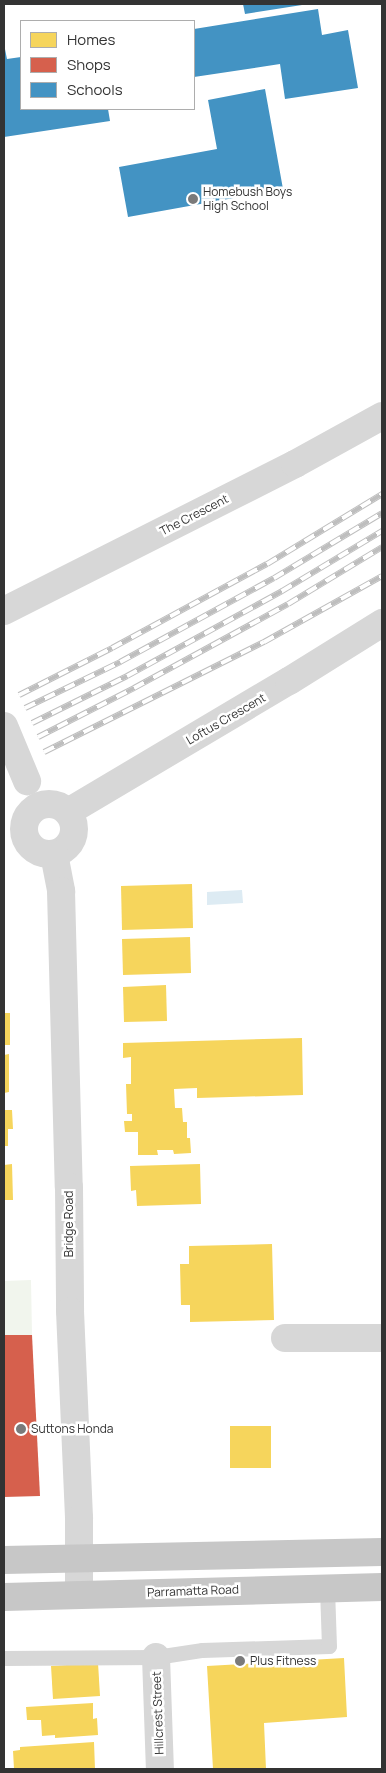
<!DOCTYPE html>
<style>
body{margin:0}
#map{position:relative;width:386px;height:1773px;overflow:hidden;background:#fff;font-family:Manrope,sans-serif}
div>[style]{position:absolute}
.green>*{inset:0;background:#f1f5ed}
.water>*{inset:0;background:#ddebf3}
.homes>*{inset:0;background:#f6d55c}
.shops>*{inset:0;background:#d6604d}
.schools>*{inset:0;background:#4393c3}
.service>*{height:15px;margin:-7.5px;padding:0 7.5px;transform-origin:7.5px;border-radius:7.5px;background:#d7d7d7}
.minor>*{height:28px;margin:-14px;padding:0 14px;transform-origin:14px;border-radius:14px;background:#d7d7d7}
.tertiary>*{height:28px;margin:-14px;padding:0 14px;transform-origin:14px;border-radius:14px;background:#d7d7d7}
.tertiary>.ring{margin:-14px;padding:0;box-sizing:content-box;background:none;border:28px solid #d7d7d7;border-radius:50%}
.trunk>*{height:28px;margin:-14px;padding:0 14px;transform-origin:14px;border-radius:14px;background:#c7c7c7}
.rail>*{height:5.5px;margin-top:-2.75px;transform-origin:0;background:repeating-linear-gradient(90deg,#fff 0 11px,#bebebe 0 22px);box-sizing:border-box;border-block:1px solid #bebebe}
.tertiary-bridge>*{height:28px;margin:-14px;padding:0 14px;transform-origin:14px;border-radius:14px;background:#d7d7d7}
.dots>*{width:14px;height:14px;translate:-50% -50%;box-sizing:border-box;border:2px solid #fff;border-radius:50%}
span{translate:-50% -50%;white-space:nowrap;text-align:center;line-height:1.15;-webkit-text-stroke:5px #fff;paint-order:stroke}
.poi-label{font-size:12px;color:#333}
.left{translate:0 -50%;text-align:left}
.street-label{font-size:12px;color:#333}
.frame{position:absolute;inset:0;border:5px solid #333;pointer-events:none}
.legend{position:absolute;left:20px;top:20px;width:175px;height:90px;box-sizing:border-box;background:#fff;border:1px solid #adadad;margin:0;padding:6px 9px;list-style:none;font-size:15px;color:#333}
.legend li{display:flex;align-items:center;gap:10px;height:25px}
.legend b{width:25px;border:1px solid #adadad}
</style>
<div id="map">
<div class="green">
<div style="clip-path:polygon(31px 1280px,32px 1335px,4px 1336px,4px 1281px)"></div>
</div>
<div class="water">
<div style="clip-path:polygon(242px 890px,243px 903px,207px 905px,207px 892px)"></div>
</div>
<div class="homes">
<div style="clip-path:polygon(192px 884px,193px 928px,122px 930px,121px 886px)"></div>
<div style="clip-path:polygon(190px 937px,191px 973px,123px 975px,122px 939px)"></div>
<div style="clip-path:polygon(166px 985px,167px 1021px,124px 1022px,123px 987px)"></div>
<div style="clip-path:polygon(4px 1013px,10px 1013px,10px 1045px,4px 1045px)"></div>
<div style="clip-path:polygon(302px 1038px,303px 1095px,197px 1098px,197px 1088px,174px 1089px,175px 1108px,182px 1108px,183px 1122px,187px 1122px,187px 1138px,190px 1138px,191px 1153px,174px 1154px,173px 1150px,157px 1150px,158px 1155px,138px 1155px,138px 1132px,125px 1132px,124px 1121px,132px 1121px,132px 1114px,127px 1114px,126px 1084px,131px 1084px,131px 1057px,123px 1058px,123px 1043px)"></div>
<div style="clip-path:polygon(9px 1054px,9px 1092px,4px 1093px,4px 1055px)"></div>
<div style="clip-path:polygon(4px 1110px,12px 1110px,13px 1129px,8px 1129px,8px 1146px,4px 1146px)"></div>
<div style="clip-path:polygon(12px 1164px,13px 1200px,4px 1200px,4px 1165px)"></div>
<div style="clip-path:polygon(200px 1164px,201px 1204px,137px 1206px,136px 1190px,131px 1191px,130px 1166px)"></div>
<div style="clip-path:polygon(272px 1244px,274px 1320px,190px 1322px,190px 1305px,181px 1305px,180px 1264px,189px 1264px,189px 1246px)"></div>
<div style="clip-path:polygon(230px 1426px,271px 1426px,271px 1468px,230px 1468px)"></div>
<div style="clip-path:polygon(344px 1658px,347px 1717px,264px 1723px,266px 1769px,213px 1769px,207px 1666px)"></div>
<div style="clip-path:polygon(98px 1663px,100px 1696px,53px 1699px,51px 1666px)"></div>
<div style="clip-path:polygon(93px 1703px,93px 1719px,97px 1718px,98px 1735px,55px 1738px,55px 1735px,42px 1736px,41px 1720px,27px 1720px,26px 1707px)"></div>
<div style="clip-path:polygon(94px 1742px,95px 1769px,14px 1769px,13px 1751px,20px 1750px,20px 1747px)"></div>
</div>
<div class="shops">
<div style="clip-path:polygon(4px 1335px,32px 1335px,40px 1496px,4px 1497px)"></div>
</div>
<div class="schools">
<div style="clip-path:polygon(243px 4px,302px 4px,302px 5px,245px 14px)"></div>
<div style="clip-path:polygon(318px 9px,322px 35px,348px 30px,358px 88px,285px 99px,280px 64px,194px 77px,194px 29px)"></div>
<div style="clip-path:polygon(4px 44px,7px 59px,21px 57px,21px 109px,108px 109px,110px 121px,4px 137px)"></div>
<div style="clip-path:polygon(265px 89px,283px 189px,128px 217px,119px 167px,217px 149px,208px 100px)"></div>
</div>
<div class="service">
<div style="left:4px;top:1658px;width:152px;rotate:-0.4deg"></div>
<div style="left:156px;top:1657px;width:47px;rotate:-8.7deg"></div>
<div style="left:202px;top:1650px;width:127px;rotate:-1.8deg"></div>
<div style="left:329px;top:1646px;width:58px;rotate:-92deg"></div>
</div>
<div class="minor">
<div style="left:4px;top:611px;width:326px;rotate:-26.8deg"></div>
<div style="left:295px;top:464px;width:99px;rotate:-28.9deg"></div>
<div style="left:68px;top:812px;width:257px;rotate:-30.7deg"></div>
<div style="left:289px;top:681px;width:110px;rotate:-31.9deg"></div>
<div style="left:285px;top:1338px;width:97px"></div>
<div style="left:156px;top:1657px;width:112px;rotate:88deg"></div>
</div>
<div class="tertiary">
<div class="ring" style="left:24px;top:804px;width:22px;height:22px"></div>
<div style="left:54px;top:854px;width:38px;rotate:79deg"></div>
<div style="left:61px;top:891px;width:296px;rotate:88.5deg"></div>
<div style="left:69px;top:1187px;width:124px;rotate:89.5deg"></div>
<div style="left:70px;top:1311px;width:208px;rotate:87.5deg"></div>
<div style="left:79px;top:1519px;width:76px;rotate:90deg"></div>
</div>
<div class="trunk">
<div style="left:4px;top:1560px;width:378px;rotate:-1.2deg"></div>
<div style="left:4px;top:1597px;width:378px;rotate:-1.5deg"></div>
</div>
<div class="rail">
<div style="left:19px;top:695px;width:104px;rotate:-26.8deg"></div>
<div style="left:112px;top:648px;width:176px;rotate:-28.5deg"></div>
<div style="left:267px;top:564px;width:135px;rotate:-31.3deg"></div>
<div style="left:25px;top:708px;width:106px;rotate:-25.8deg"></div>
<div style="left:120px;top:662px;width:175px;rotate:-28.6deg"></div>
<div style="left:274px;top:578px;width:126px;rotate:-31deg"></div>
<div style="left:32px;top:723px;width:106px;rotate:-26.3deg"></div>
<div style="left:127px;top:676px;width:177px;rotate:-28.7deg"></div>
<div style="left:282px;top:591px;width:117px;rotate:-31deg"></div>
<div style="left:38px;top:737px;width:108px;rotate:-27deg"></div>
<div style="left:134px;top:688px;width:175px;rotate:-28.6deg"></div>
<div style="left:288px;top:604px;width:110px;rotate:-31.2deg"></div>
<div style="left:44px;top:752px;width:246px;rotate:-26.6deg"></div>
<div style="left:264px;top:642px;width:135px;rotate:-29.2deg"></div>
</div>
<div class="tertiary-bridge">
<div style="left:4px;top:726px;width:60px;rotate:67.3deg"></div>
</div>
<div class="dots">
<div style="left:193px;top:199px;background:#7a7a7a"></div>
<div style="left:21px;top:1429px;background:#7a7a7a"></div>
<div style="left:240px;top:1661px;background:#7a7a7a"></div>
</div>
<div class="poi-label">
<span class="left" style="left:203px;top:199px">Homebush Boys<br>High School</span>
<span class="left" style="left:31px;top:1429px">Suttons Honda</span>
<span class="left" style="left:250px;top:1661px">Plus Fitness</span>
</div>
<div class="street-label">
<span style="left:194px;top:515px;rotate:-27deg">The Crescent</span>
<span style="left:226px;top:719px;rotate:-30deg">Loftus Crescent</span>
<span style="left:69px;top:1224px;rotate:-90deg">Bridge Road</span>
<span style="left:193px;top:1591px;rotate:-2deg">Parramatta Road</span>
<span style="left:158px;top:1713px;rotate:-92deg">Hillcrest Street</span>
</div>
<div class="frame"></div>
<ul class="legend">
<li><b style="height:14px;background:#f6d55c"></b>Homes</li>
<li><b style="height:14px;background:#d6604d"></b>Shops</li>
<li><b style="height:14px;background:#4393c3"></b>Schools</li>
</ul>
</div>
